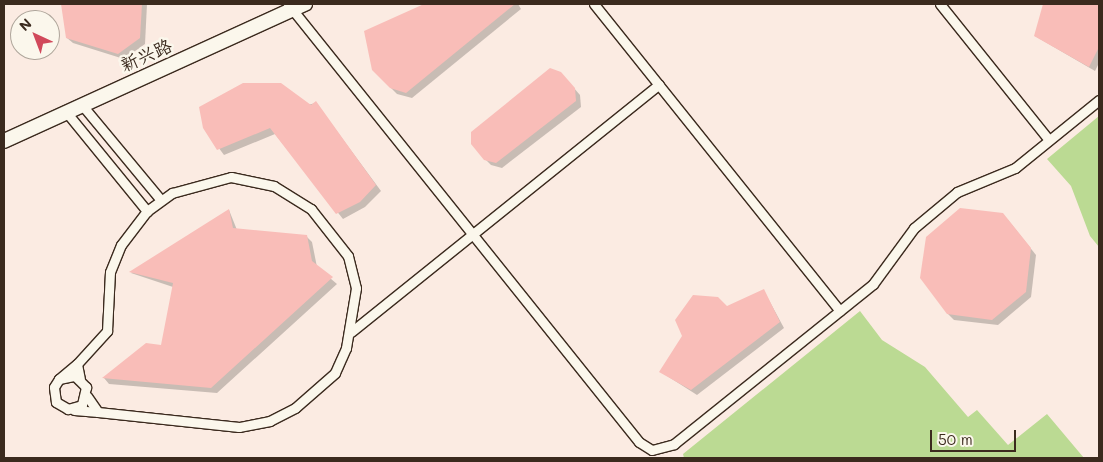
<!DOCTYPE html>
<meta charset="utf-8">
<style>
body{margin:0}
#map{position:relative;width:1103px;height:462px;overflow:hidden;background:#fbebe2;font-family:Mali,"LXGW WenKai TC",sans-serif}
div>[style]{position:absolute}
.green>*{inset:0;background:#bbda93}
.shadow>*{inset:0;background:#0003}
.building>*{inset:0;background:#f9bdb8}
.roads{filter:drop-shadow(1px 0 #3b2a1e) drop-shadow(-1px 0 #3b2a1e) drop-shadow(0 1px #3b2a1e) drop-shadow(0 -1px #3b2a1e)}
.street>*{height:9px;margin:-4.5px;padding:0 4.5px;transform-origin:4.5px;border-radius:4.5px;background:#fbf7ec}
.secondary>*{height:14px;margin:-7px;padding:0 7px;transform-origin:7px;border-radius:7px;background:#fbf7ec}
span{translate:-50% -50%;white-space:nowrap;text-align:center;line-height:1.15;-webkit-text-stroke:5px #fbf7ec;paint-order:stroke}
.street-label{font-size:18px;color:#3b2a1e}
.frame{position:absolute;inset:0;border:5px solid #3b2a1e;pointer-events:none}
.north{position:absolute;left:10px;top:10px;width:50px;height:50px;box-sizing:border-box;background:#fbf7ec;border:1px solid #aea59a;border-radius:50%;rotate:317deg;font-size:14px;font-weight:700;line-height:20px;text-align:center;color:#3b2a1e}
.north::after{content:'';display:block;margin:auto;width:18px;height:22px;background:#d1495b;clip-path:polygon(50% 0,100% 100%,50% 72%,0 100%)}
.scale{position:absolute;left:930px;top:430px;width:86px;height:22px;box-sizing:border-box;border:2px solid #3b2a1e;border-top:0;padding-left:6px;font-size:15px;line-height:18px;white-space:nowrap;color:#3b2a1e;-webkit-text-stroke:4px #fbf7ec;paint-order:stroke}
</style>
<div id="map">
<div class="green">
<div style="clip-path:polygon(1099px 116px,1099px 247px,1090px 236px,1071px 186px,1047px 159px)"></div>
<div style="clip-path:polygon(860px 311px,882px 340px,925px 367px,968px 417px,977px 410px,1008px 445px,1047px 414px,1084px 458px,684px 458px,683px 454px)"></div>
</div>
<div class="shadow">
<div style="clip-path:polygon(62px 4px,147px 4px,145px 44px,124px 59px,73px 43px,67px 38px)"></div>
<div style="clip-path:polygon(427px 4px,518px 4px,521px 9px,412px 98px,397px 94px,373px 70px,365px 32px)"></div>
<div style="clip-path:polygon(1044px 4px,1099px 4px,1099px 63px,1095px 71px,1035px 36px)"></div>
<div style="clip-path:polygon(566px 79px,580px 95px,581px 107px,502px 168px,491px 165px,485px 159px)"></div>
<div style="clip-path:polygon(316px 103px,381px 191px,365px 207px,343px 219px,275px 134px,224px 155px,204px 128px)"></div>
<div style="clip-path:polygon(229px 210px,237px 230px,306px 236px,312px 242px,317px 267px,337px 284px,217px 393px,109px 384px,104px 378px,146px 345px,162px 346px,173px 287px,131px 273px)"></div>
<div style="clip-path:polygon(1008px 220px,1036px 255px,1031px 297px,998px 325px,954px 320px,948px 314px)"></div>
<div style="clip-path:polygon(764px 291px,784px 328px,697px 395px,661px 372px,727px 308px)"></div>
</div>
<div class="building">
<div style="clip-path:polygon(61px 4px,142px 4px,140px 38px,118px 54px,66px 38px)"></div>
<div style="clip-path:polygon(424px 4px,515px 4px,406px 93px,390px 88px,372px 70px,364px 31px)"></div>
<div style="clip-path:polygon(1043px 4px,1099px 4px,1099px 47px,1089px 67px,1034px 36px)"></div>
<div style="clip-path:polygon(550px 68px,561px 72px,575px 88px,576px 101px,496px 163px,484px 160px,471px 144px,471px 132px)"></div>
<div style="clip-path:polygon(243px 83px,281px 83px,311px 105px,316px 101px,376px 185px,360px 202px,336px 214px,270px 128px,217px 150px,203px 128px,199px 107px)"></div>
<div style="clip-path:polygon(960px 208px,1003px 213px,1031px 248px,1026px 292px,992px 320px,947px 314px,920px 278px,926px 237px)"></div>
<div style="clip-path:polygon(229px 209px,233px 228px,307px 235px,312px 261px,333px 277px,211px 388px,102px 378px,146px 343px,161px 345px,173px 283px,129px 272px)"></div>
<div style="clip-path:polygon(764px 289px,780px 322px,691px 390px,659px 372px,682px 336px,675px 320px,693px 295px,718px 297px,727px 306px)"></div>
</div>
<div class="roads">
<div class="street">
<div style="left:288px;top:4px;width:561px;rotate:51.29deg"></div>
<div style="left:639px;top:442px;width:15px;rotate:32deg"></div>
<div style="left:652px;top:450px;width:23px;rotate:-15deg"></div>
<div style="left:674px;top:444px;width:255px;rotate:-38.8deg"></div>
<div style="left:873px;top:284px;width:69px;rotate:-53.8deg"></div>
<div style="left:914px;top:228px;width:56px;rotate:-39.9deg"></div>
<div style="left:957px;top:192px;width:63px;rotate:-22.5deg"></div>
<div style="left:1015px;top:168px;width:108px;rotate:-39deg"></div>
<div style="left:594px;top:4px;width:393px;rotate:51.3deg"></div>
<div style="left:940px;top:4px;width:174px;rotate:51.3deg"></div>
<div style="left:82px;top:105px;width:122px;rotate:50.3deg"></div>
<div style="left:67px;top:113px;width:127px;rotate:50.8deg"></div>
<div style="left:351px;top:332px;width:395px;rotate:-38.8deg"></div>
<div style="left:77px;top:364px;width:45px;rotate:-47.7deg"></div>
<div style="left:107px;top:331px;width:59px;rotate:-87.1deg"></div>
<div style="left:110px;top:272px;width:29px;rotate:-68deg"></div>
<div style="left:121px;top:245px;width:43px;rotate:-52.6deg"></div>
<div style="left:147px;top:211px;width:31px;rotate:-36deg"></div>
<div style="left:172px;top:193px;width:61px;rotate:-15.2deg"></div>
<div style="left:231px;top:177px;width:44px;rotate:11.8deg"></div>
<div style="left:274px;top:186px;width:44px;rotate:31.9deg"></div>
<div style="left:311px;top:209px;width:60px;rotate:51.8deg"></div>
<div style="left:348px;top:256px;width:33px;rotate:76deg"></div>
<div style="left:356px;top:288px;width:61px;rotate:99.5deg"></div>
<div style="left:346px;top:348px;width:27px;rotate:114deg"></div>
<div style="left:335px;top:373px;width:53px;rotate:138.8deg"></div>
<div style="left:295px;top:408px;width:28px;rotate:153deg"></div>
<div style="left:270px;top:421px;width:32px;rotate:169deg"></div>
<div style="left:239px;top:427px;width:142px;rotate:-173.9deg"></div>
<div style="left:59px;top:379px;width:16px;rotate:-11deg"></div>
<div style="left:75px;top:376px;width:16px;rotate:45deg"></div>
<div style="left:86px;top:387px;width:18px;rotate:103deg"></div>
<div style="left:82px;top:405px;width:15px;rotate:164deg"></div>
<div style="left:68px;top:409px;width:14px;rotate:-150deg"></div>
<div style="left:56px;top:402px;width:15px;rotate:-98deg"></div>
<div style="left:54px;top:387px;width:9px;rotate:-58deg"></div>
<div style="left:59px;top:379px;width:23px;rotate:-40deg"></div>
<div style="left:77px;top:364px;width:15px;rotate:79deg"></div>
<div style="left:74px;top:410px;width:24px;rotate:5deg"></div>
<div style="left:98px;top:412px;width:19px;rotate:-125deg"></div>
</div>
<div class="secondary">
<div style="left:4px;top:141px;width:331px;rotate:-24.5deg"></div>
</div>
</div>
<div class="street-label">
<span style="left:146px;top:55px;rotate:-24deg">新兴路</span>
</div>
<div class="frame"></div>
<div class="north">N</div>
<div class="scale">50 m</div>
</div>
